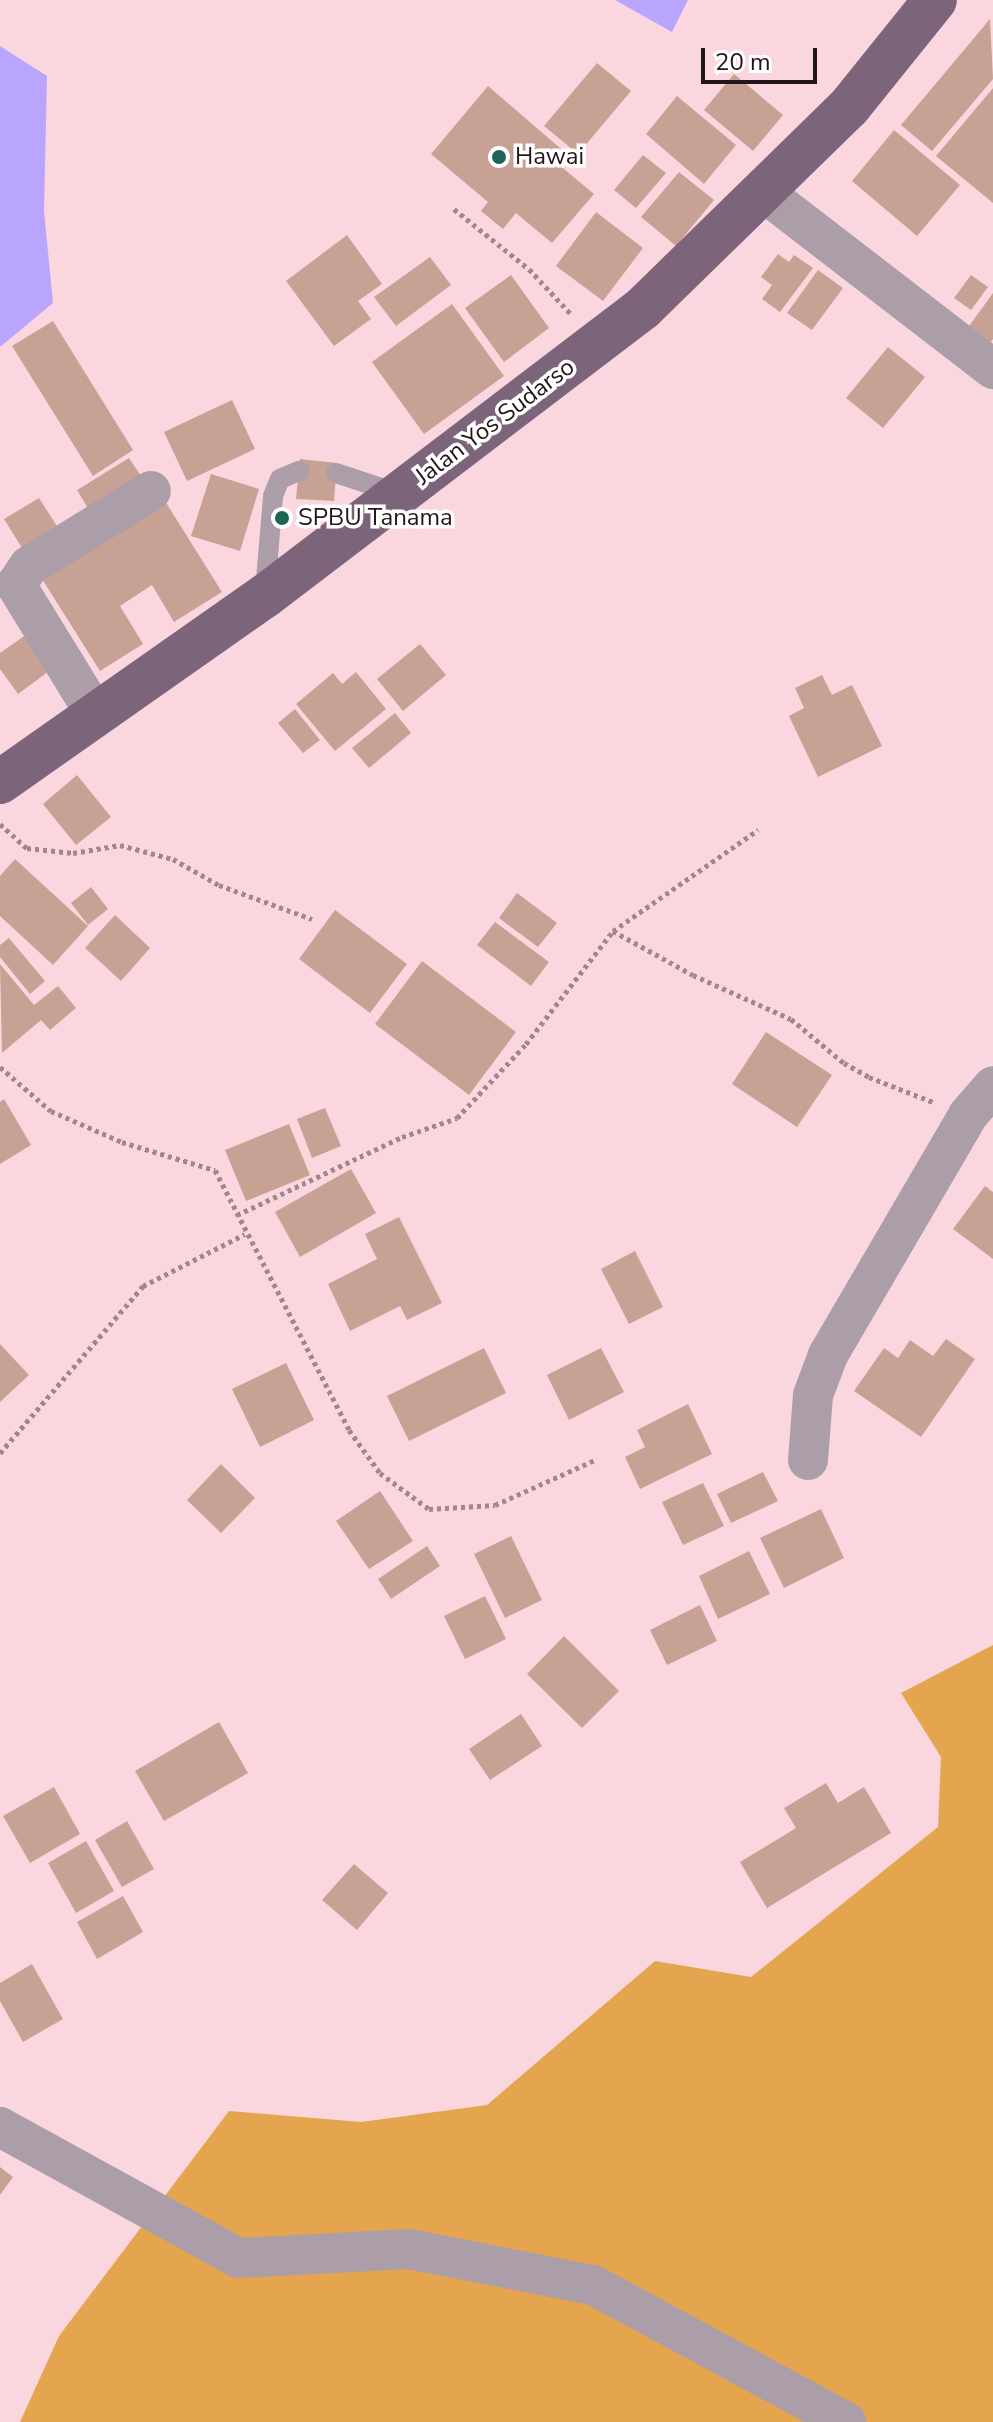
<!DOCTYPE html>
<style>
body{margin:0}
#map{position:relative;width:993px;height:2422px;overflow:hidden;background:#fad7df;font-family:"Nunito Sans",sans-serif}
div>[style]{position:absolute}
.forest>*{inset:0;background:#e4a54e}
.water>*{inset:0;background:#baa5fe}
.building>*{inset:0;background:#c8a195}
.path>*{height:5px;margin-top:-2.5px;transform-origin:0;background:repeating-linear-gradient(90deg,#a1868c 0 4px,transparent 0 8px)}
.lane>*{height:20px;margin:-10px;padding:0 10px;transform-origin:10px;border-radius:10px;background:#ab9ea9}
.street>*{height:40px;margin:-20px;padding:0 20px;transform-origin:20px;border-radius:20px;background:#ab9ea9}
.primary>*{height:44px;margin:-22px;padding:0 22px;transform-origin:22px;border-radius:22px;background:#7c657a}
.dots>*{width:22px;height:22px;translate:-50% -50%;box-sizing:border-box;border:4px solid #fff;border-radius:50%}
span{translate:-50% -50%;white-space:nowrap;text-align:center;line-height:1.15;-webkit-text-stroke:7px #fff;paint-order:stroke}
.poi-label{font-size:24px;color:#241518}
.left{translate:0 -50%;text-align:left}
.street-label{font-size:24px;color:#241518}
.scale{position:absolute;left:701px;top:48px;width:116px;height:36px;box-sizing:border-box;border:4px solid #241518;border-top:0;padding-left:10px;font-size:24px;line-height:28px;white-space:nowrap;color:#241518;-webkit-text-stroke:6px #fff;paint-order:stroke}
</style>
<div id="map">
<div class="forest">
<div style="clip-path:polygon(993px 1645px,993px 2422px,20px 2422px,59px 2336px,229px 2111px,361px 2122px,487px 2105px,655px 1961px,751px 1977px,938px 1827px,941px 1757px,901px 1693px)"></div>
</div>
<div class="water">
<div style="clip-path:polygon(615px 0,688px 0,672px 32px)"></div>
<div style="clip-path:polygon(0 46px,47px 76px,44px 211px,53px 303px,0 347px)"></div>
</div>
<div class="building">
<div style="clip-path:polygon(990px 19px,993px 79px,932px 151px,901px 125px)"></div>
<div style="clip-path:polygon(597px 63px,631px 91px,578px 154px,544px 126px)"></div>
<div style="clip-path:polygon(734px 74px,783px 115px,753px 151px,704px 110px)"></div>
<div style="clip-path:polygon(488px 86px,567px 154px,558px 164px,594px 194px,552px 243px,516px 213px,503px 229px,481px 211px,488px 202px,431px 154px)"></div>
<div style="clip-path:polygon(993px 88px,993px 203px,936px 156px)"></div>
<div style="clip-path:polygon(677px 96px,736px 145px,704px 184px,646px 134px)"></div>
<div style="clip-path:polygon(894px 130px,960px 185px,917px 236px,852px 181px)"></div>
<div style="clip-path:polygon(643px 155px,666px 173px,636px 208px,614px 190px)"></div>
<div style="clip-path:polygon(679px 172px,714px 200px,676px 246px,641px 217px)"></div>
<div style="clip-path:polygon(596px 212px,643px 248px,603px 301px,556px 266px)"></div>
<div style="clip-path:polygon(347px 235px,382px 284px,358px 301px,371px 319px,334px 346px,286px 281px)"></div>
<div style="clip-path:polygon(778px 254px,789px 262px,794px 255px,813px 268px,780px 312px,762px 299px,772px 285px,761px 277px)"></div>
<div style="clip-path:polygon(430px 257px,451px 285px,396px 326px,374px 297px)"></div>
<div style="clip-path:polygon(818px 270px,843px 288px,812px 330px,787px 313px)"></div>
<div style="clip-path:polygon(511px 275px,549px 328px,504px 362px,465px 308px)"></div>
<div style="clip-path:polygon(971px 275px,988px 287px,971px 310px,954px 298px)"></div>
<div style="clip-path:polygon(993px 293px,993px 339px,991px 342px,969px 326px)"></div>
<div style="clip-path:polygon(452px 304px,504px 376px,424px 434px,372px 362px)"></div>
<div style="clip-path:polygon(53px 321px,133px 450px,93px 476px,12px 346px)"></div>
<div style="clip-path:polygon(888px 347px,925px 377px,883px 428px,846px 398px)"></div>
<div style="clip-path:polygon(232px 400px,255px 449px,187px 481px,164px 432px)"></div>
<div style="clip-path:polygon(129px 458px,145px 482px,92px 515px,77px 490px)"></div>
<div style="clip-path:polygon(300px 459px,337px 463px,334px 501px,296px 499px)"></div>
<div style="clip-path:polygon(211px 474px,259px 489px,240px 551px,191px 536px)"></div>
<div style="clip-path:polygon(39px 498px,62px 534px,27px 556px,4px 519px)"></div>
<div style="clip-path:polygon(165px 501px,222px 592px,174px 622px,152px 585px,120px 606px,143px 644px,100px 671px,42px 579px)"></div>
<div style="clip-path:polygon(27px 634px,52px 669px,18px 694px,0 669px,0 653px)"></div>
<div style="clip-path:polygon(420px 644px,446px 675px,403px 711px,377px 679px)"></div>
<div style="clip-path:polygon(356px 672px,386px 709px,335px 751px,296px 704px,333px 673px,342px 684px)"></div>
<div style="clip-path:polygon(822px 675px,832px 695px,852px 685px,882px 746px,818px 777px,789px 716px,804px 708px,795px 688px)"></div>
<div style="clip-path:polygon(295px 709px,320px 740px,303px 753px,278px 723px)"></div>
<div style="clip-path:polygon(395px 713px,411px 733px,369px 768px,352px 748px)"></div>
<div style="clip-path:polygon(77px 775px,111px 817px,76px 845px,43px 804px)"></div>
<div style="clip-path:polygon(15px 859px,88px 926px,53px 965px,0 916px,0 876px)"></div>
<div style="clip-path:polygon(91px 887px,108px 909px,88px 925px,71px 903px)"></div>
<div style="clip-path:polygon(517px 893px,557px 923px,538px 947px,499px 918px)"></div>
<div style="clip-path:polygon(335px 910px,407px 964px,370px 1013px,299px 959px)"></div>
<div style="clip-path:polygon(115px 915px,150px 948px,121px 981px,85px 948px)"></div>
<div style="clip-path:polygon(495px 922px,549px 962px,531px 986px,477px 945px)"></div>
<div style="clip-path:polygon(9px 938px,45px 981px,30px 994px,0 957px,0 945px)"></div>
<div style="clip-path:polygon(422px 961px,516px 1032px,469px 1095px,375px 1024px)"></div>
<div style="clip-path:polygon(0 964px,34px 1005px,58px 986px,76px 1008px,50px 1030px,41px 1020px,2px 1053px)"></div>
<div style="clip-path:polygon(766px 1032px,832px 1075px,797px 1127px,732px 1084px)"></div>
<div style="clip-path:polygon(4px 1099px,31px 1145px,0 1164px,0 1102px)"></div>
<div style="clip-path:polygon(325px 1108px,341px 1146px,312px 1158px,297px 1119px)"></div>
<div style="clip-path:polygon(289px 1124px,310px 1175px,246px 1201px,225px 1150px)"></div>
<div style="clip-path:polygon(351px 1169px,376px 1213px,300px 1257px,275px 1212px)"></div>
<div style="clip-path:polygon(985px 1186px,993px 1192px,993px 1259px,953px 1229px)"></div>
<div style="clip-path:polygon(399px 1217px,442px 1303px,407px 1320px,400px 1306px,350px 1331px,328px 1284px,377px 1259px,365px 1234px)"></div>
<div style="clip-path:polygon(635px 1251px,663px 1307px,629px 1324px,601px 1269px)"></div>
<div style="clip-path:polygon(946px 1339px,975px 1359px,921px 1437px,854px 1391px,884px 1348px,898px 1358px,910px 1340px,933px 1356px)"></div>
<div style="clip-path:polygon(0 1344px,29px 1375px,0 1402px)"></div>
<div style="clip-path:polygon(484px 1348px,506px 1393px,409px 1441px,387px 1396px)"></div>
<div style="clip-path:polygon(601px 1348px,624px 1392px,569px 1420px,547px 1375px)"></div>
<div style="clip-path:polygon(286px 1363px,314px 1420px,260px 1447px,232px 1389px)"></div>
<div style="clip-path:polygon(688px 1404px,712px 1454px,640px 1489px,625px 1457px,645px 1447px,637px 1430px)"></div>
<div style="clip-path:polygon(221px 1464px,255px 1498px,221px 1533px,187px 1500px)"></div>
<div style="clip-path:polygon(763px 1472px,778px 1501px,731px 1523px,717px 1494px)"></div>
<div style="clip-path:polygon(703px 1483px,724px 1526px,683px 1545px,662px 1502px)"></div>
<div style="clip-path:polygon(380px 1491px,413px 1541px,369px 1569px,336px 1521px)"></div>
<div style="clip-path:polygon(821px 1509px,844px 1558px,784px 1588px,760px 1538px)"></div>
<div style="clip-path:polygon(511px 1536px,542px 1600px,505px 1618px,474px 1554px)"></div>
<div style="clip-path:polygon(427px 1546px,440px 1566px,391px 1599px,378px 1579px)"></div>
<div style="clip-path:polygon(749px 1551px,770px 1594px,718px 1619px,699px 1576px)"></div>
<div style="clip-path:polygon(485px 1596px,506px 1639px,465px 1659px,444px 1616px)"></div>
<div style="clip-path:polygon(700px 1605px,717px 1641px,667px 1665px,650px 1630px)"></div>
<div style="clip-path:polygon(564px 1636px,619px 1691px,582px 1728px,527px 1674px)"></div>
<div style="clip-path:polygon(521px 1714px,542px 1746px,490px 1780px,469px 1749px)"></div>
<div style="clip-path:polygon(219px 1722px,248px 1773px,164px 1821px,135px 1771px)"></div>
<div style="clip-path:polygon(826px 1783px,838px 1803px,864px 1787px,891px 1833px,767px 1908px,740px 1862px,796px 1828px,784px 1808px)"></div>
<div style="clip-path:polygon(54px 1787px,80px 1834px,30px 1863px,3px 1816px)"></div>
<div style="clip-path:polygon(127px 1821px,154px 1869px,122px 1887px,95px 1840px)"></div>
<div style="clip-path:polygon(86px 1841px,114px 1891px,76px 1913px,48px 1863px)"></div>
<div style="clip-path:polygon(354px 1864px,388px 1893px,357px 1930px,322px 1900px)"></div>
<div style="clip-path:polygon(123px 1896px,143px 1932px,97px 1959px,77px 1922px)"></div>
<div style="clip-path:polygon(32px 1964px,63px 2019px,23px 2042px,0 2001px,0 1983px)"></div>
<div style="clip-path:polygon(0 2167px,13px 2177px,0 2195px)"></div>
</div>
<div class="path">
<div style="left:454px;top:209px;width:96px;rotate:38.7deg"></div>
<div style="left:529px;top:269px;width:62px;rotate:47deg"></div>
<div style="left:0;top:824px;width:36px;rotate:42deg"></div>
<div style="left:27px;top:848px;width:46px;rotate:6.2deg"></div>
<div style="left:73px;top:853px;width:48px;rotate:-9.7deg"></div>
<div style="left:120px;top:845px;width:55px;rotate:14.8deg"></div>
<div style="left:173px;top:859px;width:53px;rotate:29.5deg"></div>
<div style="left:219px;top:885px;width:99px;rotate:20.1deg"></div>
<div style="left:613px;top:931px;width:91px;rotate:28.8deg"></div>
<div style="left:693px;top:975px;width:107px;rotate:24.2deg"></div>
<div style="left:791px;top:1019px;width:69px;rotate:39.7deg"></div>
<div style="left:844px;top:1063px;width:29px;rotate:29deg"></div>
<div style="left:869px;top:1077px;width:69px;rotate:21.3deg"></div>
<div style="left:0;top:1067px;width:67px;rotate:40.8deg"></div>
<div style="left:51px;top:1111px;width:77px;rotate:23.6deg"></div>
<div style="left:122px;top:1142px;width:97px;rotate:16.8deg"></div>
<div style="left:215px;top:1170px;width:292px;rotate:62.7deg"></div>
<div style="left:349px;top:1430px;width:53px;rotate:54.2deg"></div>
<div style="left:380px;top:1473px;width:61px;rotate:36.3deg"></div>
<div style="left:429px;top:1509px;width:66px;rotate:-3.5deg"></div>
<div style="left:495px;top:1505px;width:112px;rotate:-24.3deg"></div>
<div style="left:237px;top:1215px;width:183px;rotate:-25.3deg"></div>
<div style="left:402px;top:1137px;width:58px;rotate:-19.1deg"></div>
<div style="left:457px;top:1118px;width:101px;rotate:-47deg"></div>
<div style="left:526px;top:1044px;width:143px;rotate:-52.4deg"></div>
<div style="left:613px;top:931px;width:177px;rotate:-34.9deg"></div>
<div style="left:0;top:1453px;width:220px;rotate:-49.4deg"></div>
<div style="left:143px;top:1286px;width:114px;rotate:-27deg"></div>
</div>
<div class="lane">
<div style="left:336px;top:473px;width:66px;rotate:18.4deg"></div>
<div style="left:265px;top:592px;width:96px;rotate:-85.2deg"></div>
<div style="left:273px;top:496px;width:18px;rotate:-68deg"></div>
<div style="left:280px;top:479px;width:21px;rotate:-23deg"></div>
</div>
<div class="street">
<div style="left:762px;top:191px;width:292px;rotate:37.6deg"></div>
<div style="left:96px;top:715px;width:153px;rotate:-121.6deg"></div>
<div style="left:16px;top:585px;width:23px;rotate:-56deg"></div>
<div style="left:29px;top:566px;width:143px;rotate:-31.6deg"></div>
<div style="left:808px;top:1460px;width:65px;rotate:-85.6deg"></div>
<div style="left:813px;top:1395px;width:43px;rotate:-69.4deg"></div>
<div style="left:828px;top:1355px;width:278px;rotate:-59.7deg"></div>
<div style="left:968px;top:1115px;width:38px;rotate:-49deg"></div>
<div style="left:0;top:2127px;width:272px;rotate:28.8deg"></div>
<div style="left:238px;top:2258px;width:171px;rotate:-3deg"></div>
<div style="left:409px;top:2249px;width:187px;rotate:11.1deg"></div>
<div style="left:593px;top:2285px;width:288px;rotate:28.4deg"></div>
</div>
<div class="primary">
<div style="left:0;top:782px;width:324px;rotate:-35.1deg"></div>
<div style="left:265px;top:596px;width:475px;rotate:-37.3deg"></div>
<div style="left:643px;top:308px;width:288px;rotate:-44.3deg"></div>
<div style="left:849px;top:107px;width:137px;rotate:-51.2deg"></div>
</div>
<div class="dots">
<div style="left:499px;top:157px;background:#1f6456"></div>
<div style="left:282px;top:518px;background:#1f6456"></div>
</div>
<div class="poi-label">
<span class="left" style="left:515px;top:157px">Hawai</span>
<span class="left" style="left:298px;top:518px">SPBU Tanama</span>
</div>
<div class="street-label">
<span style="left:495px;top:422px;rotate:-37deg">Jalan Yos Sudarso</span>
</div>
<div class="scale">20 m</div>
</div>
